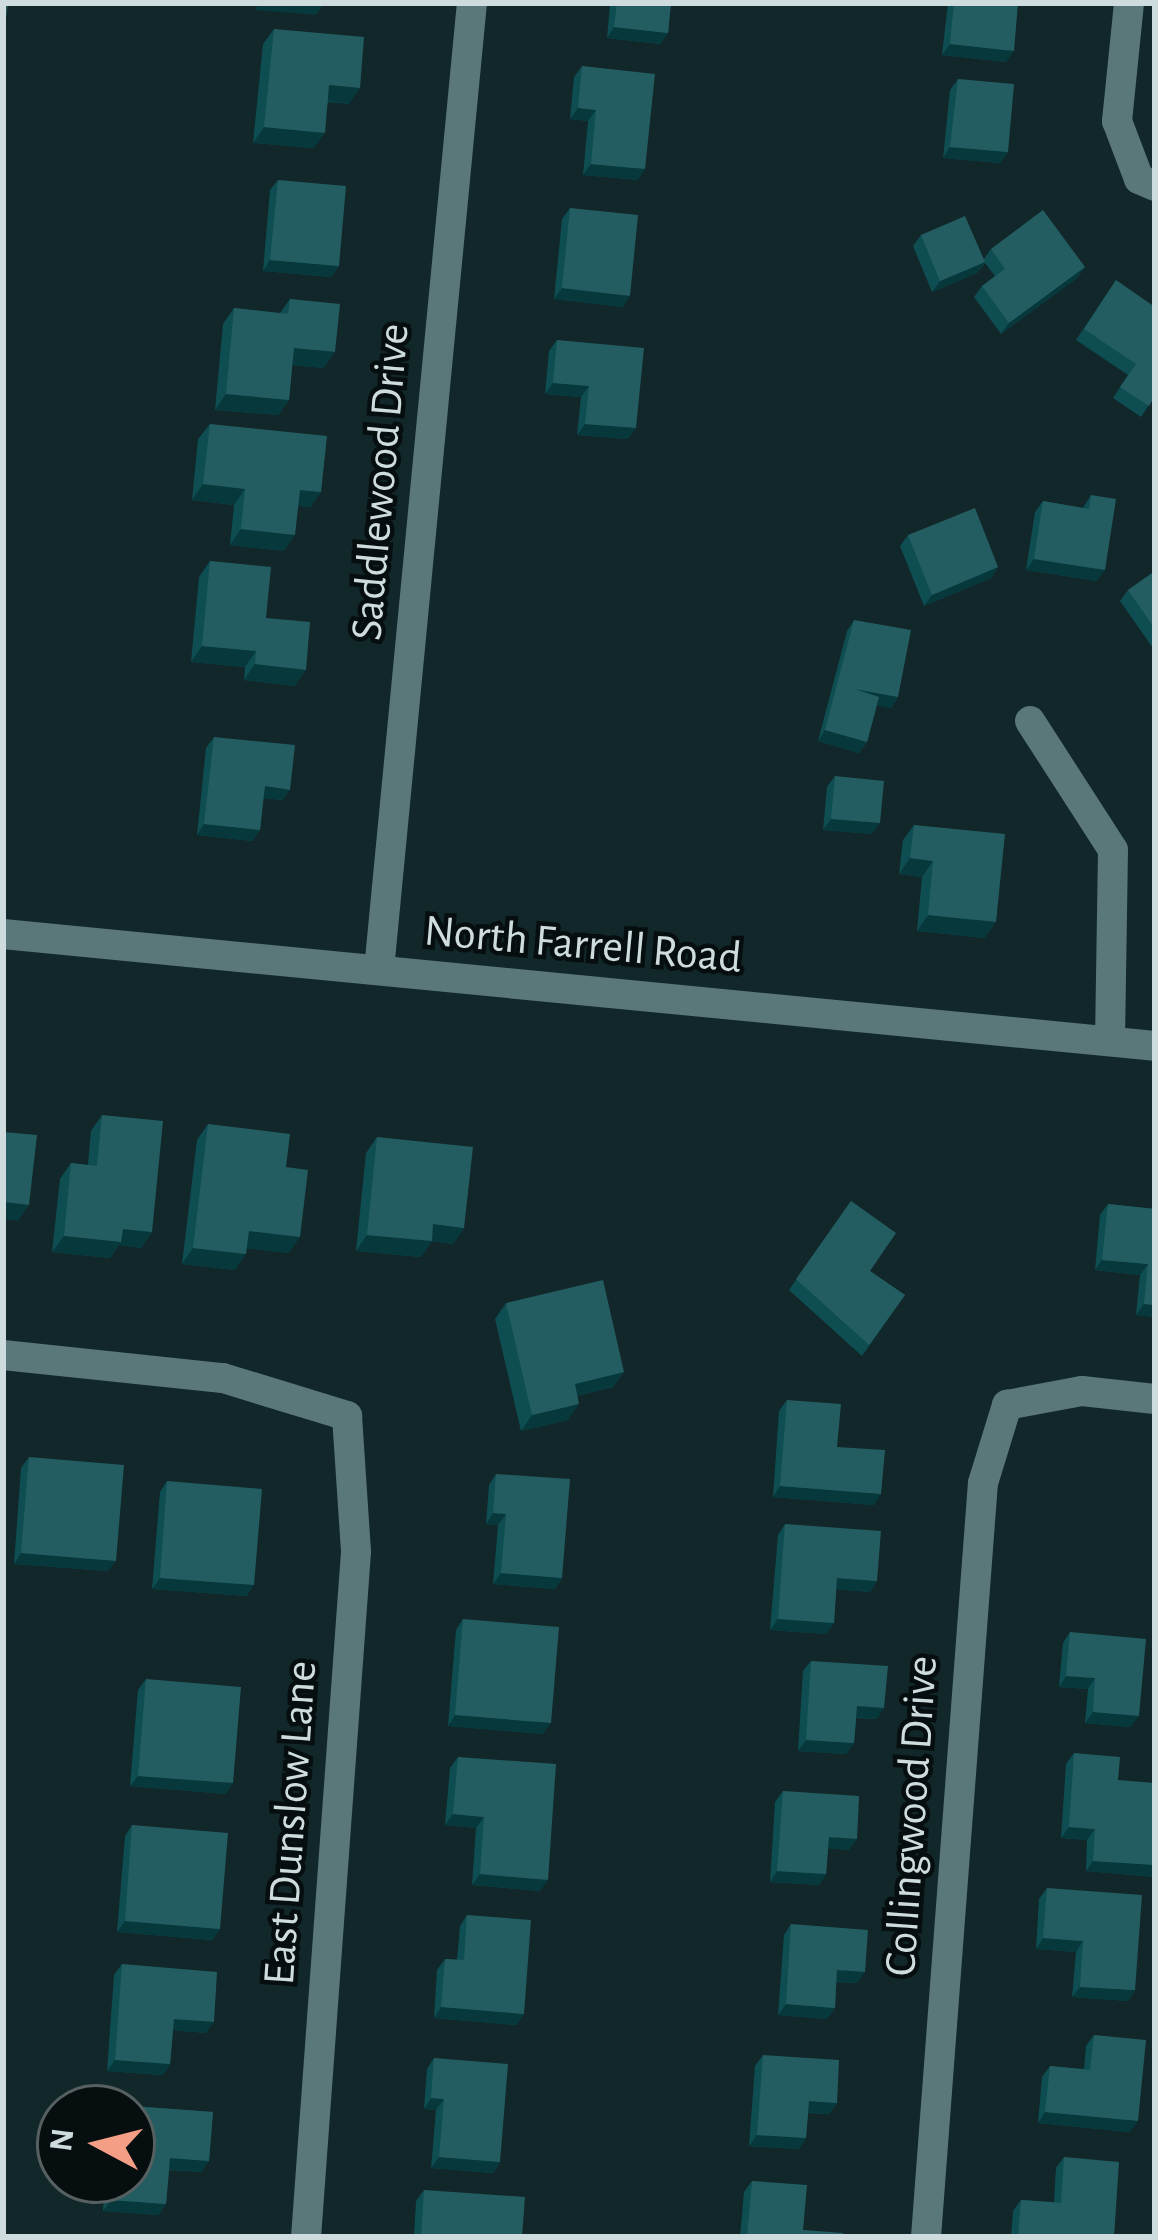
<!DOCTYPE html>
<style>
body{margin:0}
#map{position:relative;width:1158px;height:2240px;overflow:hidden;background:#122729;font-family:"Alegreya Sans",sans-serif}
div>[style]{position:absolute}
.minor>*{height:30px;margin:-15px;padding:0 15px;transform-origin:15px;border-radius:15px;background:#5a777a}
.wall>*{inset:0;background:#0e4e53}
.shaded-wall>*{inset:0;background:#07383c}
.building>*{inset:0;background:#235d62}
span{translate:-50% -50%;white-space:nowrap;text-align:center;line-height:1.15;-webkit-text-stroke:9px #060e0f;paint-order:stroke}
.street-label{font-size:45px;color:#cfdcdd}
.frame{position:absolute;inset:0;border:6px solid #cfdcdd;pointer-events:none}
.north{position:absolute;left:36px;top:2084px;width:120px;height:120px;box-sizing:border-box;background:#060e0f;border:3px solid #566061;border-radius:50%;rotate:277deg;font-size:33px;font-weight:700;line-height:48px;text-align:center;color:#cfdcdd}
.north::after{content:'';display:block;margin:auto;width:42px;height:54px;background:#f49e86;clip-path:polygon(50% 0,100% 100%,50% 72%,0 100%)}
</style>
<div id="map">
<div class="minor">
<div style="left:1129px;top:3px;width:119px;rotate:95.8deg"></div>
<div style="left:1117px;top:121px;width:62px;rotate:69.2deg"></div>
<div style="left:1139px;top:179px;width:17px;rotate:24deg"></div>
<div style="left:1030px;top:721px;width:153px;rotate:57.2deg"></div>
<div style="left:1113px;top:850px;width:190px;rotate:90.9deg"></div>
<div style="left:3px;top:934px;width:1157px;rotate:5.55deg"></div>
<div style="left:379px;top:970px;width:971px;rotate:-84.51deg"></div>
<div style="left:3px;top:1355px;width:221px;rotate:6deg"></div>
<div style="left:223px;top:1378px;width:130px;rotate:17deg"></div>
<div style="left:347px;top:1416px;width:136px;rotate:86.2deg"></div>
<div style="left:356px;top:1552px;width:687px;rotate:94.17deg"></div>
<div style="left:926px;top:2237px;width:756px;rotate:-85.68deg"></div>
<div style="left:983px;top:1483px;width:82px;rotate:-72.9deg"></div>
<div style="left:1007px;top:1405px;width:76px;rotate:-10.6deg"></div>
<div style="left:1082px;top:1391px;width:73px;rotate:6.3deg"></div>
</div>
<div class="wall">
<div style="clip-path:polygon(593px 3px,671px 3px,668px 33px,660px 44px,607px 38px,610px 5px)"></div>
<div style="clip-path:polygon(948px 3px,1018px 3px,1006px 62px,942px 55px)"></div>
<div style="clip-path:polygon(274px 29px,349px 104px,328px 102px,314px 148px,253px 143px,263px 44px)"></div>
<div style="clip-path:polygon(582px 66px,638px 180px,583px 175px,588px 121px,570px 119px,574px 77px)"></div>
<div style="clip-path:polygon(958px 79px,1008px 152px,1000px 163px,943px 158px,950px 90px)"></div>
<div style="clip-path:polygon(278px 180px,339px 266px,331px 277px,263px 271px,270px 190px)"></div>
<div style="clip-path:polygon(570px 208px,623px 307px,554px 299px,562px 219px)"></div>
<div style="clip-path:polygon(921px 235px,984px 259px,991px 249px,1085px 267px,1077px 278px,1001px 334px,974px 297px,982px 286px,995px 276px,985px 263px,977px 273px,932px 292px,913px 246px)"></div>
<div style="clip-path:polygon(1116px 280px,1155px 396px,1141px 417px,1113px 398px,1128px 375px,1076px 340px)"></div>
<div style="clip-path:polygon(290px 299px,324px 368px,292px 365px,289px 400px,278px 415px,215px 410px,223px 324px,234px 308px,280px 313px)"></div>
<div style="clip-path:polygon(557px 340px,628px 439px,577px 435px,581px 397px,545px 394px,549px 351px)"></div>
<div style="clip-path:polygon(210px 424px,321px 492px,310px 507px,298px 506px,284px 551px,230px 545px,234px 505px,192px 500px,198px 439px)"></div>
<div style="clip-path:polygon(1091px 495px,1097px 581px,1026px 570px,1035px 512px,1043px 501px,1083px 508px)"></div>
<div style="clip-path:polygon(908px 535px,998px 567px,991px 578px,924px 606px,900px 546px)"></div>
<div style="clip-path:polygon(210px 561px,295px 686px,244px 680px,245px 667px,191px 662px,199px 577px)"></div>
<div style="clip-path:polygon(1155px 571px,1155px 651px,1120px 601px,1128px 590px)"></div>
<div style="clip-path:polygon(854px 620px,898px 697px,891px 708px,877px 705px,867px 742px,859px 753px,818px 741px,847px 631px)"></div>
<div style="clip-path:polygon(214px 737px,283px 800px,263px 798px,260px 830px,252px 841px,197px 835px,206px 748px)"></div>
<div style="clip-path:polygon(835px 776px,872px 834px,823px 830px,827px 787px)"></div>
<div style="clip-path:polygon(914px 825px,985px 938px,917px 931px,922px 877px,899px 874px,903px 840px)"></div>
<div style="clip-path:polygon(102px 1115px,152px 1232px,141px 1248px,119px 1245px,110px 1258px,52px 1252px,60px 1179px,71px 1163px,88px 1165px,91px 1131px)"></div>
<div style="clip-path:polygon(208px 1124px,286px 1167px,289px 1253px,246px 1248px,235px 1270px,182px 1264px,197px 1140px)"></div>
<div style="clip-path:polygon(377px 1137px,464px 1228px,453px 1244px,432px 1241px,421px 1257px,356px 1251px,366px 1153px)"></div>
<div style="clip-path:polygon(851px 1201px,870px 1271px,905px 1295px,862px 1356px,789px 1290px)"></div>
<div style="clip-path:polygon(1108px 1204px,1155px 1209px,1155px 1317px,1136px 1315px,1140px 1275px,1095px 1270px,1100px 1215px)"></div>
<div style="clip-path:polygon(506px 1303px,624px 1372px,613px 1387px,577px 1396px,568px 1420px,521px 1431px,495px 1319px)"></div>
<div style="clip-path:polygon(787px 1400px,837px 1447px,874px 1505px,773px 1497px,779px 1411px)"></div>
<div style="clip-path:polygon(29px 1457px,108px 1571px,14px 1564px,21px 1468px)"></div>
<div style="clip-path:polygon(496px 1474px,562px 1578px,555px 1589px,493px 1584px,498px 1525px,486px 1524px,489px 1485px)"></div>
<div style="clip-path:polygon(167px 1481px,247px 1596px,152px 1589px,160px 1492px)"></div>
<div style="clip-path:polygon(785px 1524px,877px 1581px,870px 1592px,836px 1589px,834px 1623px,826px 1634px,770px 1630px,778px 1535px)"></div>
<div style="clip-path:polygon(463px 1619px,543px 1734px,448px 1726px,456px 1630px)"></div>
<div style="clip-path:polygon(1070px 1632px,1131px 1727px,1085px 1723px,1088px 1689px,1059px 1687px,1063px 1643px)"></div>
<div style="clip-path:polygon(811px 1661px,877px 1719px,856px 1718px,854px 1743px,846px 1754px,798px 1751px,803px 1671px)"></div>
<div style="clip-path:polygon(146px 1679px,226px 1794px,130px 1786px,138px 1690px)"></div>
<div style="clip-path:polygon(1074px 1753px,1118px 1780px,1155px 1807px,1155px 1877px,1086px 1871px,1087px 1840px,1061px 1838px,1066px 1764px)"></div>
<div style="clip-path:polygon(458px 1757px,540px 1891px,472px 1885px,476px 1828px,445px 1825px,450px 1768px)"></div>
<div style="clip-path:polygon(783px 1791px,849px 1850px,828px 1848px,826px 1874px,819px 1885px,770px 1882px,775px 1802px)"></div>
<div style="clip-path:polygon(132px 1825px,220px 1929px,212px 1940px,117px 1932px,125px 1836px)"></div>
<div style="clip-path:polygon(1047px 1888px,1135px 1990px,1128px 2001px,1072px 1997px,1076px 1952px,1036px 1949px,1039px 1899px)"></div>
<div style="clip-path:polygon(467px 1915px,524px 2014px,516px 2025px,434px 2018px,437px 1970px,445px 1959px,457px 1960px,460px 1926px)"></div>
<div style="clip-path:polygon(791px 1924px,857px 1983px,836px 1982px,835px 2008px,827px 2019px,778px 2015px,784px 1935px)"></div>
<div style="clip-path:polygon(122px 1964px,206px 2033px,173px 2030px,170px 2064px,163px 2075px,107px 2071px,114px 1975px)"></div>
<div style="clip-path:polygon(1094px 2035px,1130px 2132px,1038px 2123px,1042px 2077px,1050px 2066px,1084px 2069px,1086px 2046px)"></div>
<div style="clip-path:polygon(763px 2055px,837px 2103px,829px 2114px,808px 2113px,806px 2138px,799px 2149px,749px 2146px,755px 2066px)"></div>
<div style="clip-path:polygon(434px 2058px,500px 2162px,493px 2173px,431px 2168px,436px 2110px,424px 2109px,427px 2069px)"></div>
<div style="clip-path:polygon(118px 2105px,213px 2112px,209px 2161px,201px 2172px,169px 2170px,166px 2204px,158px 2215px,103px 2211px,105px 2180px,132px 2180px,132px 2108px,115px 2108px)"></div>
<div style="clip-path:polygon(1064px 2157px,1114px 2237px,1011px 2237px,1013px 2211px,1021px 2200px,1054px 2202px,1056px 2168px)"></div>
<div style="clip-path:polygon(752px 2181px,803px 2230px,843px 2237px,740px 2237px,744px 2192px)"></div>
<div style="clip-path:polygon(424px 2190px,522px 2237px,414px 2237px,416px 2201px)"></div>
</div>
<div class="shaded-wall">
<div style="clip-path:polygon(259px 3px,324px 3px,316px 15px,255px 10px)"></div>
<div style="clip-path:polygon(614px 27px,668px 33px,660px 44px,607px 38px)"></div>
<div style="clip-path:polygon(950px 44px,1014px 51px,1006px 62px,942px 55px)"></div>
<div style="clip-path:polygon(329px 85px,360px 88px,349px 104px,318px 100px)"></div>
<div style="clip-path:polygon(578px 108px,596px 110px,588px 121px,570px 119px)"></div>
<div style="clip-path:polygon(264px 127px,325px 133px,314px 148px,253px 143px)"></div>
<div style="clip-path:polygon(950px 147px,1008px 152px,1000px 163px,943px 158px)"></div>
<div style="clip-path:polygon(591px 164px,645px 169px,638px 180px,583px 175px)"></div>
<div style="clip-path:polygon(270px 260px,339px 266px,331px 277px,263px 271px)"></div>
<div style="clip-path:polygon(985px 262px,977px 273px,932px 292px,940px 281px)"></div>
<div style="clip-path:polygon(1085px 267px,1077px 278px,1001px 334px,1009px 323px)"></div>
<div style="clip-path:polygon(562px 288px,630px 296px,623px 307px,554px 299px)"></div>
<div style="clip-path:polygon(294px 348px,335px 352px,324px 368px,283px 364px)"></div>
<div style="clip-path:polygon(553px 383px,589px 386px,581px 397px,545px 394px)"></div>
<div style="clip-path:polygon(226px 394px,289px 400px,278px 415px,215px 410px)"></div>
<div style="clip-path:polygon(585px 424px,636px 428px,628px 439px,577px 435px)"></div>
<div style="clip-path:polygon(203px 484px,245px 489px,234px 505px,192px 500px)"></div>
<div style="clip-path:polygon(300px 490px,321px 492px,310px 507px,289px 505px)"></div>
<div style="clip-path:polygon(241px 529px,295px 535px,284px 551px,230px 545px)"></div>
<div style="clip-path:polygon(1034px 559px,1105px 570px,1097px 581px,1026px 570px)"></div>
<div style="clip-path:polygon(998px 567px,991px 578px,924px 606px,932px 595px)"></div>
<div style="clip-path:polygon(202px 646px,256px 651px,245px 667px,191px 662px)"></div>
<div style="clip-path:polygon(255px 664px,306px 670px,295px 686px,244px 680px)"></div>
<div style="clip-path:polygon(855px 689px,898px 697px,891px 708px,847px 700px)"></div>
<div style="clip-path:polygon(825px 730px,867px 742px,859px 753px,818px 741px)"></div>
<div style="clip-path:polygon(265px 786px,290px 790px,283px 800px,257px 797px)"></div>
<div style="clip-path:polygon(831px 819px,880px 823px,872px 834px,823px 830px)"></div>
<div style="clip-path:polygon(204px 824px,260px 830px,252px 841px,197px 835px)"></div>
<div style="clip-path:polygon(910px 858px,933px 861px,922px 877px,899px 874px)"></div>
<div style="clip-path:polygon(928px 915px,996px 922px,985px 938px,917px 931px)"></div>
<div style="clip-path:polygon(3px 1202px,29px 1205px,18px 1221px,3px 1219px)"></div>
<div style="clip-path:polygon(433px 1224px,464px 1228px,453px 1244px,422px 1240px)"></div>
<div style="clip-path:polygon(123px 1229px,152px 1232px,141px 1248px,119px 1245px,110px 1258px,52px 1252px,64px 1236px)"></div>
<div style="clip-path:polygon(249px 1231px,300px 1237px,289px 1253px,237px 1247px)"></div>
<div style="clip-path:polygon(367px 1235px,432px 1241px,421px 1257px,356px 1251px)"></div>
<div style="clip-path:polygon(193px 1248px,246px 1254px,235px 1270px,182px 1264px)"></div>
<div style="clip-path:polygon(1102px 1260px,1148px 1264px,1140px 1275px,1095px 1270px)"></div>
<div style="clip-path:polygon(1144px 1304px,1155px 1305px,1155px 1317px,1136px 1315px)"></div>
<div style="clip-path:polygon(624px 1372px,613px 1387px,564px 1399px,575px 1384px)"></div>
<div style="clip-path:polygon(579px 1404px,568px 1420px,521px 1431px,532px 1415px)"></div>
<div style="clip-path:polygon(780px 1486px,881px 1494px,874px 1505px,773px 1497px)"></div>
<div style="clip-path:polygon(493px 1513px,506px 1514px,498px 1525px,486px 1524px)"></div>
<div style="clip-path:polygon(21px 1553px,116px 1561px,108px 1571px,14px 1564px)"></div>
<div style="clip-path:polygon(501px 1573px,562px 1578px,555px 1589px,493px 1584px)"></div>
<div style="clip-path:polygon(160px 1578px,254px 1585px,247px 1596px,152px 1589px)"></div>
<div style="clip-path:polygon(837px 1578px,877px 1581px,870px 1592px,830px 1589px)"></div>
<div style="clip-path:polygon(778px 1619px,834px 1623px,826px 1634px,770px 1630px)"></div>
<div style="clip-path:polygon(1066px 1676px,1095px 1678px,1088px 1689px,1059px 1687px)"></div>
<div style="clip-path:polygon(857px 1706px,884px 1708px,877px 1719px,849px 1717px)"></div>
<div style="clip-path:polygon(1093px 1712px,1139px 1716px,1131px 1727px,1085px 1723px)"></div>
<div style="clip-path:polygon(455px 1715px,551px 1723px,543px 1734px,448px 1726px)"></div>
<div style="clip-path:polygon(806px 1740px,854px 1743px,846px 1754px,798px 1751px)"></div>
<div style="clip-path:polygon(138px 1776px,233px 1783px,226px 1794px,130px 1786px)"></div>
<div style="clip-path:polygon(453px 1814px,484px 1817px,476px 1828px,445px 1825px)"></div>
<div style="clip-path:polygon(1069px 1827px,1095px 1829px,1087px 1840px,1061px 1838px)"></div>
<div style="clip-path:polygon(829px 1837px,857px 1839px,849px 1850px,821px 1848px)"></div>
<div style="clip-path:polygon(1093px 1861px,1155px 1865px,1155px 1877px,1086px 1871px)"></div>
<div style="clip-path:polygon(777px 1871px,826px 1874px,819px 1885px,770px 1882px)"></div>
<div style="clip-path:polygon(480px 1874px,548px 1880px,540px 1891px,472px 1885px)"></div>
<div style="clip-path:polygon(125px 1921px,220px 1929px,212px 1940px,117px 1932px)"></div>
<div style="clip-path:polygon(1043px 1938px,1083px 1941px,1076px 1952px,1036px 1949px)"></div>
<div style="clip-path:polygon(837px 1970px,865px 1972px,857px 1983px,830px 1981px)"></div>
<div style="clip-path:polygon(1080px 1987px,1135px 1990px,1128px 2001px,1072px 1997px)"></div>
<div style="clip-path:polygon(786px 2004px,835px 2008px,827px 2019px,778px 2015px)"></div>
<div style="clip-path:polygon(441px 2007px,524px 2014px,516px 2025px,434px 2018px)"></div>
<div style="clip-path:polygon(174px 2019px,214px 2022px,206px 2033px,166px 2030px)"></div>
<div style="clip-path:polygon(115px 2060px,170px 2064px,163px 2075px,107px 2071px)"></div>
<div style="clip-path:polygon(431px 2098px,444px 2099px,436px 2110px,424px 2109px)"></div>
<div style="clip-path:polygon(809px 2101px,837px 2103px,829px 2114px,801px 2112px)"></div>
<div style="clip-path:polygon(1045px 2112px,1138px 2121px,1130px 2132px,1038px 2123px)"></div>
<div style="clip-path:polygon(757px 2135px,806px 2138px,799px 2149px,749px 2146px)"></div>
<div style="clip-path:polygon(439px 2157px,500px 2162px,493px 2173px,431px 2168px)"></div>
<div style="clip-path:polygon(170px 2158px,209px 2161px,201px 2172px,162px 2169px)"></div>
<div style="clip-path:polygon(111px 2200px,166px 2204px,158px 2215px,103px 2211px)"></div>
</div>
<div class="building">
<div style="clip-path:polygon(3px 3px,8px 3px,3px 41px)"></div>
<div style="clip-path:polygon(617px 3px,671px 3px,668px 33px,614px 27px)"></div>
<div style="clip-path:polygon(954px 3px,1018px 3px,1014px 51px,950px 44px)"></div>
<div style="clip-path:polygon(274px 29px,364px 37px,360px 88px,329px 85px,325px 133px,264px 127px)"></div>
<div style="clip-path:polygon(582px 66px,655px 74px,645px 169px,591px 164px,596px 110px,578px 108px)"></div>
<div style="clip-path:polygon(958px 79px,1014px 84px,1008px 152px,950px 147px)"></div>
<div style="clip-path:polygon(278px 180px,346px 186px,339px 266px,270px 260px)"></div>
<div style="clip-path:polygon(570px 208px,638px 215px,630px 296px,562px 288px)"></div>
<div style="clip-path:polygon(1043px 210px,1085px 267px,1009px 323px,982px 286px,1005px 269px,991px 249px)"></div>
<div style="clip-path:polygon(965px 216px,985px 262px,940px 281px,921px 235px)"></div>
<div style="clip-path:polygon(1116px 280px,1155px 307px,1155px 396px,1149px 406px,1120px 387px,1136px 364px,1084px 329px)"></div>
<div style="clip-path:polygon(290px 299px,340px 304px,335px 352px,294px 348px,289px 400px,226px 394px,234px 308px,288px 314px)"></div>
<div style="clip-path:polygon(557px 340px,644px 348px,636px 428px,585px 424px,589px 386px,553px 383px)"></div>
<div style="clip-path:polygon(210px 424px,327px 436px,321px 492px,300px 490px,295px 535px,241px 529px,245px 489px,203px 484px)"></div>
<div style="clip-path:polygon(1091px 495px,1116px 499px,1105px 570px,1034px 559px,1043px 501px,1089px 509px)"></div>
<div style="clip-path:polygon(975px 508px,998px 567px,932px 595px,908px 535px)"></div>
<div style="clip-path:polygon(210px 561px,271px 567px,266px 618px,310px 622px,306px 670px,255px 664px,256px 651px,202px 646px)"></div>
<div style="clip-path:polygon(1155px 571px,1155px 629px,1128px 590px)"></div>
<div style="clip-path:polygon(854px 620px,911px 630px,898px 697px,855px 689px,879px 697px,867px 742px,825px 730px)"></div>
<div style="clip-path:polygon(214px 737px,295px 745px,290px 790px,265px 786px,260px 830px,204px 824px)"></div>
<div style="clip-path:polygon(835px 776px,884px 781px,880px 823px,831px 819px)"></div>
<div style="clip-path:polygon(914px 825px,1005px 834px,996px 922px,928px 915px,933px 861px,910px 858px)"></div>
<div style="clip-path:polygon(102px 1115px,163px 1121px,152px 1232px,123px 1229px,121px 1242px,64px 1236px,71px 1163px,97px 1166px)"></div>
<div style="clip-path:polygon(208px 1124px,290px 1134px,286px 1167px,308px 1170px,300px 1237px,249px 1231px,246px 1254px,193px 1248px)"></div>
<div style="clip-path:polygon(3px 1132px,37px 1135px,29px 1205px,3px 1202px)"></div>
<div style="clip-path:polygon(377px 1137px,473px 1147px,464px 1228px,433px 1224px,432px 1241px,367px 1235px)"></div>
<div style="clip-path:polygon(851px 1201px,896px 1233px,870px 1271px,905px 1295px,869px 1345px,796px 1279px)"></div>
<div style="clip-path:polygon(1108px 1204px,1155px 1209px,1155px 1305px,1144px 1304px,1148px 1264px,1102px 1260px)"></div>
<div style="clip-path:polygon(603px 1280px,624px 1372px,575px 1384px,579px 1404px,532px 1415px,506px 1303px)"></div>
<div style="clip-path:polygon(787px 1400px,841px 1404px,837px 1447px,885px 1450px,881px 1494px,780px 1486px)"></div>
<div style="clip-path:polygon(29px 1457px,124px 1465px,116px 1561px,21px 1553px)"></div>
<div style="clip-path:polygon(496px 1474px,570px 1479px,562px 1578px,501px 1573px,506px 1514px,493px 1513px)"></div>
<div style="clip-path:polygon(167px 1481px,262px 1489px,254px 1585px,160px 1578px)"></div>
<div style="clip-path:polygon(785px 1524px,881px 1531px,877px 1581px,837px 1578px,834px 1623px,778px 1619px)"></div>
<div style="clip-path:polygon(463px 1619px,559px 1627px,551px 1723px,455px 1715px)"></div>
<div style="clip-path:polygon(1070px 1632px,1146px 1639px,1139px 1716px,1093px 1712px,1095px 1678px,1066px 1676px)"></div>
<div style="clip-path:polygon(811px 1661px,888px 1666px,884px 1708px,857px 1706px,854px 1743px,806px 1740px)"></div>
<div style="clip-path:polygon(146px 1679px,241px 1687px,233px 1783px,138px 1776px)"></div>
<div style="clip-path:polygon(1074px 1753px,1120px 1757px,1118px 1780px,1155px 1783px,1153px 1807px,1155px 1807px,1155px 1865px,1093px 1861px,1095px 1829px,1069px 1827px)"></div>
<div style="clip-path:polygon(458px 1757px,556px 1764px,548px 1880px,480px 1874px,484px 1817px,453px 1814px)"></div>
<div style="clip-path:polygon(783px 1791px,859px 1796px,857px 1839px,829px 1837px,826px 1874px,777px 1871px)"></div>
<div style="clip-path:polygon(132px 1825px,228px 1833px,220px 1929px,125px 1921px)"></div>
<div style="clip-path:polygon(1047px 1888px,1142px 1895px,1135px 1990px,1080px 1987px,1083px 1941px,1043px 1938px)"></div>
<div style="clip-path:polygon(467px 1915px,531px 1920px,524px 2014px,441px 2007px,445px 1959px,464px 1960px)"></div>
<div style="clip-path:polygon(791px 1924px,868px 1930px,865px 1972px,837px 1970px,835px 2008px,786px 2004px)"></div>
<div style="clip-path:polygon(122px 1964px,217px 1972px,214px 2022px,174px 2019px,170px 2064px,115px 2060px)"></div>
<div style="clip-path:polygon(1094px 2035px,1146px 2040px,1138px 2121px,1045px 2112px,1050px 2066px,1090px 2070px)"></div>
<div style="clip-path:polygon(763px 2055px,839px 2060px,837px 2103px,809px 2101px,806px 2138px,757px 2135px)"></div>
<div style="clip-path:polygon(434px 2058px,508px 2064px,500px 2162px,439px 2157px,444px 2099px,431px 2098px)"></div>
<div style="clip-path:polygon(118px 2105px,213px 2112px,209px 2161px,170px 2158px,166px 2204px,111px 2200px,112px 2180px,132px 2180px,132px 2108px,117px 2108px)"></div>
<div style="clip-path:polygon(1064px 2157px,1119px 2162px,1114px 2237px,1018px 2237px,1021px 2200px,1061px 2203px)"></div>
<div style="clip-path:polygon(752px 2181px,807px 2185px,803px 2230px,843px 2233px,843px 2237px,747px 2237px)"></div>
<div style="clip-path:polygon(424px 2190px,525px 2197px,522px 2237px,421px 2237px)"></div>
</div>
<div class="street-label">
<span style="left:381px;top:482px;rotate:-85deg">Saddlewood Drive</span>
<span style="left:583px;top:945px;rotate:5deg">North Farrell Road</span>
<span style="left:912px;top:1816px;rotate:-86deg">Collingwood Drive</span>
<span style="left:291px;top:1823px;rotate:-86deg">East Dunslow Lane</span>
</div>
<div class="frame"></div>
<div class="north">N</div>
</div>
